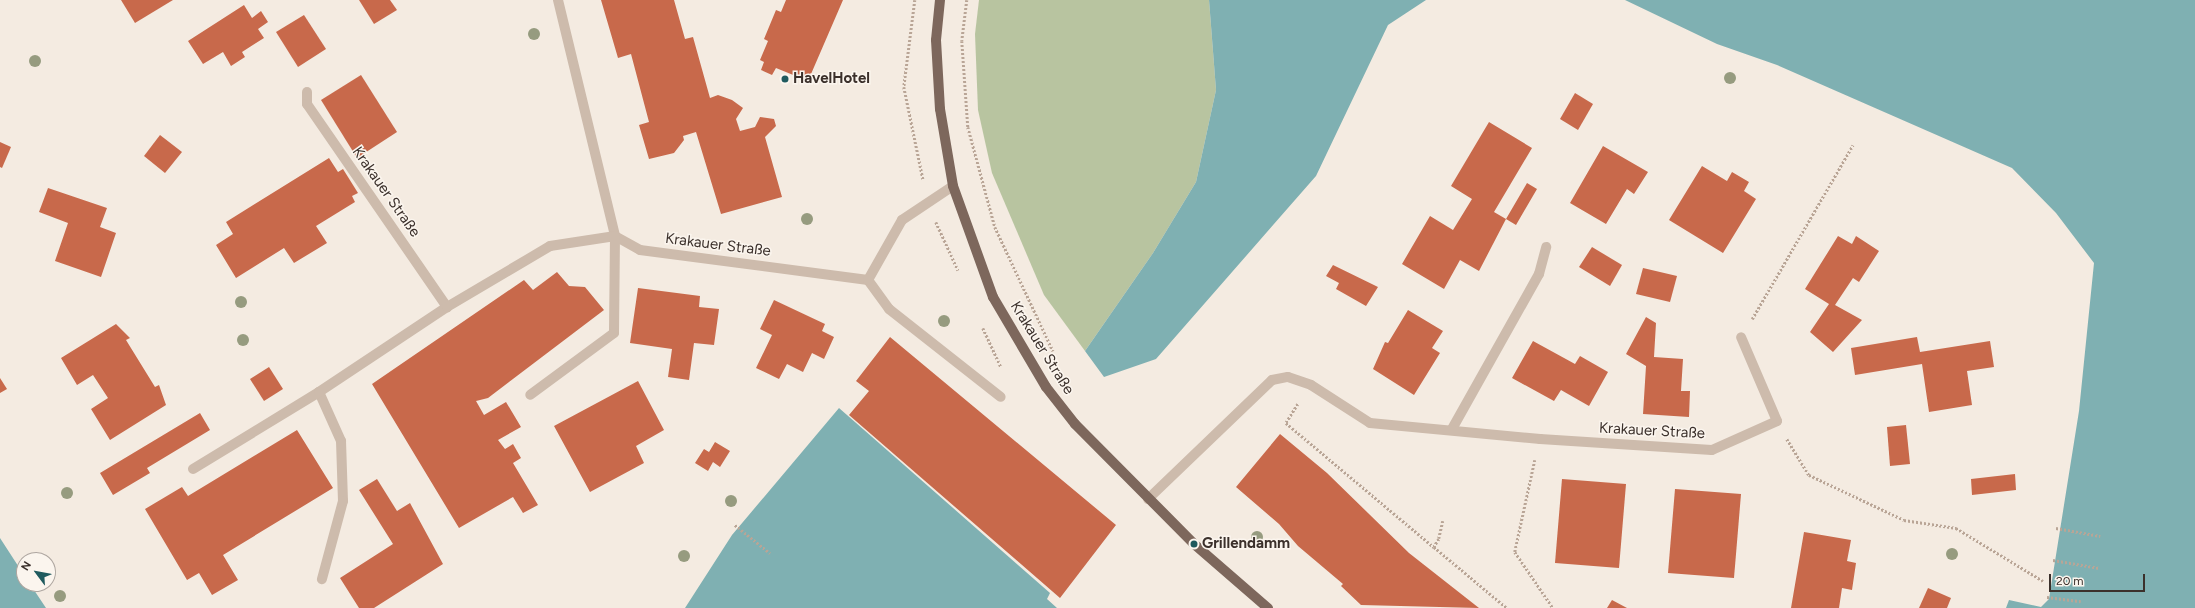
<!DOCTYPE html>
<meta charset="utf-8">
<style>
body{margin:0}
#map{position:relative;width:2195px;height:608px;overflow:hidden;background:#f4ebe1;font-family:Figtree,sans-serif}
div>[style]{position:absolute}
.green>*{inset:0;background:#b8c4a0}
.water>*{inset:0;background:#7fb0b2}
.building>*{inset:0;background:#c8694b}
.path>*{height:2.5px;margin-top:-1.25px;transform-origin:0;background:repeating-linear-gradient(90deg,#b9a596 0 2px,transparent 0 4px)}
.minor>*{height:10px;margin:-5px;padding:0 5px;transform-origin:5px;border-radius:5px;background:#cdbbac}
.major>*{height:10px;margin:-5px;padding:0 5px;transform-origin:5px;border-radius:5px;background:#7d675c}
.trees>*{width:12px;height:12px;margin:-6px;border-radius:50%;background:#969b7f}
.dots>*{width:11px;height:11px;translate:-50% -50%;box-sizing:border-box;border:2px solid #fbf5ee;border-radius:50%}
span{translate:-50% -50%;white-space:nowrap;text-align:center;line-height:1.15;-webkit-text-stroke:3px #fbf5ee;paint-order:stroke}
.poi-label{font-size:15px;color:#3b302b;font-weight:700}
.left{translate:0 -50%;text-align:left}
.street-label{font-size:15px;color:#3b302b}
.north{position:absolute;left:16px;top:552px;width:40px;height:40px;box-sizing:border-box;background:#fbf5ee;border:1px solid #aea6a0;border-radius:50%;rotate:302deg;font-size:11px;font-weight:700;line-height:16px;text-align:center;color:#3b302b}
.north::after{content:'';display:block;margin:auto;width:14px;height:18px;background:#1f5a5e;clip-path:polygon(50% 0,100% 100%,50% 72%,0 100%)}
.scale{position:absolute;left:2049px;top:574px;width:96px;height:18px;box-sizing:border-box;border:2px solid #3b302b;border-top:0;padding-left:5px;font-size:12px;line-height:14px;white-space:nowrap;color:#3b302b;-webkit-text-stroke:3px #fbf5ee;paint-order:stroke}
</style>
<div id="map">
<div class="green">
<div style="clip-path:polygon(979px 0,1209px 0,1216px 90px,1196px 182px,1153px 253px,1085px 351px,1044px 295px,992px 173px,978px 110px,975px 34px)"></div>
</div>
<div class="water">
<div style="clip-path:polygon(1209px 0,1426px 0,1388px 25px,1316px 176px,1156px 359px,1104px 377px,1085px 351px,1153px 253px,1196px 182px,1216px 90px)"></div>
<div style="clip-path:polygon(1625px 0,2195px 0,2195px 608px,2006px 608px,2009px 600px,2041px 607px,2049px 599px,2079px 411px,2094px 263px,2056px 213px,2012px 168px,1777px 65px,1717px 44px)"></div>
<div style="clip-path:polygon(839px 408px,1050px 593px,1047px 599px,1057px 608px,685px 608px,732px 535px)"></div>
<div style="clip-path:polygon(0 538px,24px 575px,24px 584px,30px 584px,46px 608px,0 608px)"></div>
</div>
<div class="building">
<div style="clip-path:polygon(121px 0,173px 0,135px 23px)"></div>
<div style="clip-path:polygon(359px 0,390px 0,397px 10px,374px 24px)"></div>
<div style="clip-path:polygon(601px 0,674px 0,685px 39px,693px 37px,710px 98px,718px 95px,732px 100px,743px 108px,736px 119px,740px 131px,755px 127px,760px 117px,774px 119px,776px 126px,765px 137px,782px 197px,721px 214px,696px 132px,683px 136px,684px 140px,674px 153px,649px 159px,639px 125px,649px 122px,631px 54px,618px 58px)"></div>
<div style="clip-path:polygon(786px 0,843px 0,808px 81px,776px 68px,772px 75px,761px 70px,764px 62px,760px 60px,768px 41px,764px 39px,776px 10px,781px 12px)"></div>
<div style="clip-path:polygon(244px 5px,252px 18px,261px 11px,268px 22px,258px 29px,264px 38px,242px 52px,245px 57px,231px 66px,223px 52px,203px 64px,188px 41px)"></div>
<div style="clip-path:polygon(304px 15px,326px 49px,298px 67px,276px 32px)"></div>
<div style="clip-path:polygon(361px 75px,397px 132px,357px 158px,321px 100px)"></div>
<div style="clip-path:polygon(1575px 93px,1593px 104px,1578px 130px,1560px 119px)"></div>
<div style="clip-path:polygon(1489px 122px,1532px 148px,1494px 212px,1506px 219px,1527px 183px,1537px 189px,1516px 225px,1506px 219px,1479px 271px,1460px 260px,1444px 289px,1402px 264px,1430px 216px,1453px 230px,1472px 199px,1451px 186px)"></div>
<div style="clip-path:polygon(160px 135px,182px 152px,165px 173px,144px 156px)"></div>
<div style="clip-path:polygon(0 142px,11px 147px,2px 168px,0 167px)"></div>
<div style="clip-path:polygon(1603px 146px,1648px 172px,1634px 194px,1627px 189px,1606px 224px,1570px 203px)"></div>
<div style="clip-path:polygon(329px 158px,338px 172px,343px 169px,358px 193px,352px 196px,355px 202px,316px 226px,327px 243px,294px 263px,284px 248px,236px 278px,216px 245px,233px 234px,226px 222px)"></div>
<div style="clip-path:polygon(1702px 166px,1727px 181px,1732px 172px,1749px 182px,1744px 191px,1756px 199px,1723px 253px,1669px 220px)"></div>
<div style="clip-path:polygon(48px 188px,107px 208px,100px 227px,116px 233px,101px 277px,55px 261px,68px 223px,39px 212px)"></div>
<div style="clip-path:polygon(1838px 236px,1852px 244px,1856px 236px,1879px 251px,1859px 282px,1853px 278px,1835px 305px,1862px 320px,1833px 352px,1810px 332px,1829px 304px,1805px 289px)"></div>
<div style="clip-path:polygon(1592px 247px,1622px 265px,1610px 286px,1579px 267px)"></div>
<div style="clip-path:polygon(1333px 265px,1378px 287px,1366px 306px,1336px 289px,1339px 283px,1326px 276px)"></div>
<div style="clip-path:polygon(1643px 268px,1677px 276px,1670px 302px,1636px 294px)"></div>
<div style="clip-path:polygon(557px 272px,569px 286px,585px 287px,604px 310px,488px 398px,476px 401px,484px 415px,506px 402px,521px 427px,498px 440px,505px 449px,513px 444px,521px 458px,513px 463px,538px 505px,523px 513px,513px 497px,459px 528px,372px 384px,524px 280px,533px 290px)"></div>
<div style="clip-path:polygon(638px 288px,700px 296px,699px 307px,719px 309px,714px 345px,694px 343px,689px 380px,668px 377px,672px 349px,630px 343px)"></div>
<div style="clip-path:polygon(774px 300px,825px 324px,822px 331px,834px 337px,824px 359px,812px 353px,803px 372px,787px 364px,779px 379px,756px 368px,772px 335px,760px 329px)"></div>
<div style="clip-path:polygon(1408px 310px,1443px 331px,1432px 348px,1440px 353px,1414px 395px,1373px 369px,1385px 342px,1388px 343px)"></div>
<div style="clip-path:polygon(1646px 317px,1656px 323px,1654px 357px,1683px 359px,1681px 391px,1690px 391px,1689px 417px,1643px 414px,1646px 366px,1626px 354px)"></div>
<div style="clip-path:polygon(116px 324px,130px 338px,126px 340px,155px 387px,159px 385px,166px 405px,110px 440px,91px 409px,108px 398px,93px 375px,77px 385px,61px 358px)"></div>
<div style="clip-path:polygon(890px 337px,1116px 525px,1060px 598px,849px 415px,869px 391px,856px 381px)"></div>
<div style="clip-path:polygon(1917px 337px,1920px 352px,1990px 341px,1994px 367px,1967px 371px,1972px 405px,1929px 412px,1922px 364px,1855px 375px,1851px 348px)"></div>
<div style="clip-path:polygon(1533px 341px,1575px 364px,1580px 356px,1608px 372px,1589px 406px,1561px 390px,1554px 401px,1512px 378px)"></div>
<div style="clip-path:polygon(269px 367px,283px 389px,264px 401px,250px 379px)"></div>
<div style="clip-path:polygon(0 378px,7px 389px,0 393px)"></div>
<div style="clip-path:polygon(638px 381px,664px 430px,636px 446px,644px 463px,590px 492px,554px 426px)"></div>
<div style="clip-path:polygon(200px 413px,210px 430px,147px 468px,150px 473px,113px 495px,100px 473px)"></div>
<div style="clip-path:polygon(1906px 425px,1910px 464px,1890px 466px,1887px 427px)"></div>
<div style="clip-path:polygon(297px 430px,333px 488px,223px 555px,238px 580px,212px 595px,199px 573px,187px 580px,145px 509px,182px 487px,188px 496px)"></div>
<div style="clip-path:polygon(1280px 434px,1327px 473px,1409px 553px,1479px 608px,1361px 605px,1341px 586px,1343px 584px,1298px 546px,1279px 524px,1236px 487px)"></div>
<div style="clip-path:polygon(715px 442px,730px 451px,720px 467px,713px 462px,708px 471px,695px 463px,704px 449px,709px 452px)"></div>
<div style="clip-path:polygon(2015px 474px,2016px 490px,1972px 495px,1971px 479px)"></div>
<div style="clip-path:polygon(377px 479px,397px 511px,410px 503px,443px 564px,374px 608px,359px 608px,340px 578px,393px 544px,359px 490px)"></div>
<div style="clip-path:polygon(1562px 479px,1626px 484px,1619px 568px,1555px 563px)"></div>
<div style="clip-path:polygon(1675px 489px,1741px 494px,1734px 578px,1668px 573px)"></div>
<div style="clip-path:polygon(1804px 532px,1851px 540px,1847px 561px,1856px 563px,1852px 590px,1842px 588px,1839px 608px,1791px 608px)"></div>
<div style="clip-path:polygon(1928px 588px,1951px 598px,1947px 608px,1919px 608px)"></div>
<div style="clip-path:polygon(1612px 600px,1627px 608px,1607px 608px)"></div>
</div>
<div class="path">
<div style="left:915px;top:0;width:88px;rotate:97.2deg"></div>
<div style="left:904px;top:87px;width:94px;rotate:78.3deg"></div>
<div style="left:967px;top:0;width:41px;rotate:97deg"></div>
<div style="left:962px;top:41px;width:86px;rotate:86deg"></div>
<div style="left:968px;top:127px;width:104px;rotate:74.9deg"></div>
<div style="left:995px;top:227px;width:137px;rotate:64.9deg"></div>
<div style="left:936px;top:222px;width:53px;rotate:65.4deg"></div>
<div style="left:1752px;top:319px;width:201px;rotate:-59.9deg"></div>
<div style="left:983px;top:328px;width:43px;rotate:65.2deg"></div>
<div style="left:1298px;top:404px;width:22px;rotate:122deg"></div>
<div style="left:1286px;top:423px;width:193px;rotate:40deg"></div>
<div style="left:1787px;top:439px;width:42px;rotate:58.6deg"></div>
<div style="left:1809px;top:475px;width:105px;rotate:25.3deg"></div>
<div style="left:1904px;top:520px;width:53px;rotate:8.7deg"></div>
<div style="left:1956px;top:528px;width:102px;rotate:31.3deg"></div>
<div style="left:1535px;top:460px;width:94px;rotate:102.3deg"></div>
<div style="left:1515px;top:552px;width:68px;rotate:55.8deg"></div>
<div style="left:1443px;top:521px;width:18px;rotate:103deg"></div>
<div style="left:1439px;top:539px;width:9px;rotate:122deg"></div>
<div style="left:1434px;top:547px;width:95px;rotate:39.9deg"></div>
<div style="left:735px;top:525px;width:45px;rotate:38.7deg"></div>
<div style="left:2056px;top:528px;width:45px;rotate:10.3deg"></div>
<div style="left:2053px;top:560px;width:47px;rotate:9.9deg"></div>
<div style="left:2047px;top:597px;width:34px;rotate:7deg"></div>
</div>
<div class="minor">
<div style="left:558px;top:0;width:243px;rotate:76.4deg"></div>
<div style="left:615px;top:236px;width:29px;rotate:29deg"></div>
<div style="left:640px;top:250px;width:230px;rotate:7.5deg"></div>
<div style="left:868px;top:280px;width:36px;rotate:54deg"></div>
<div style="left:889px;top:309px;width:142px;rotate:38.2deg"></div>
<div style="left:307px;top:92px;width:12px;rotate:90deg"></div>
<div style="left:307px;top:104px;width:247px;rotate:55.4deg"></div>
<div style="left:868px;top:280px;width:69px;rotate:-60.5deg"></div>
<div style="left:902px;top:220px;width:61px;rotate:-33.7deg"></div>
<div style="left:319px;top:392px;width:54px;rotate:65.8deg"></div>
<div style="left:341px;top:441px;width:60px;rotate:88.1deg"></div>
<div style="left:343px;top:501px;width:81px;rotate:105.1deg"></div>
<div style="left:1452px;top:429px;width:178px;rotate:-60.7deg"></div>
<div style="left:1539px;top:274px;width:28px;rotate:-75deg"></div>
<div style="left:193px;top:469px;width:148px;rotate:-31.4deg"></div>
<div style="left:319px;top:392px;width:154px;rotate:-33.6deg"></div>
<div style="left:447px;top:307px;width:120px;rotate:-30.6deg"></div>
<div style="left:550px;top:246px;width:66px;rotate:-8.7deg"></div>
<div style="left:615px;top:236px;width:97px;rotate:90.6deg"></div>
<div style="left:614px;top:333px;width:104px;rotate:143.6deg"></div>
<div style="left:1148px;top:499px;width:172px;rotate:-43.8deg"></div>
<div style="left:1272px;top:380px;width:16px;rotate:-11deg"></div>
<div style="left:1288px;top:377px;width:24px;rotate:19deg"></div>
<div style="left:1311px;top:385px;width:70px;rotate:32.8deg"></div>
<div style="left:1370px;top:423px;width:171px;rotate:5.4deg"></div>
<div style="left:1540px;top:439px;width:172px;rotate:3.7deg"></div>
<div style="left:1712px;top:450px;width:71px;rotate:-24deg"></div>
<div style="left:1777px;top:421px;width:91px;rotate:-113.2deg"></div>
</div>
<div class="major">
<div style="left:940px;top:0;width:40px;rotate:95.7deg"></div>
<div style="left:936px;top:40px;width:69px;rotate:86.7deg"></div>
<div style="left:940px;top:109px;width:78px;rotate:80.4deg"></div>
<div style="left:953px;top:186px;width:118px;rotate:70.2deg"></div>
<div style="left:993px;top:297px;width:104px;rotate:59.5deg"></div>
<div style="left:1046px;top:387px;width:47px;rotate:51.9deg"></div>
<div style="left:1075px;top:424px;width:169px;rotate:45.2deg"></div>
<div style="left:1194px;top:544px;width:98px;rotate:40.9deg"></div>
</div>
<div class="trees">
<div style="left:534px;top:34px"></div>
<div style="left:35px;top:61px"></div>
<div style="left:1730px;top:78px"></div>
<div style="left:807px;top:219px"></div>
<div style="left:241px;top:302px"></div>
<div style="left:944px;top:321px"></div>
<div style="left:243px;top:340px"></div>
<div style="left:67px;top:493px"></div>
<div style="left:731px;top:501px"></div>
<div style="left:1257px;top:537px"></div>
<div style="left:1952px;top:554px"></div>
<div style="left:684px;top:556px"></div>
<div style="left:60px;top:596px"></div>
</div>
<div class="dots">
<div style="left:785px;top:79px;background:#1f5a5e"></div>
<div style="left:1194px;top:544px;background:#1f5a5e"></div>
</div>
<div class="poi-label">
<span class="left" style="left:793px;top:79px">HavelHotel</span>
<span class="left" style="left:1202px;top:544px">Grillendamm</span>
</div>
<div class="street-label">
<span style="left:386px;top:192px;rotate:55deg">Krakauer Straße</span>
<span style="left:718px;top:245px;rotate:7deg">Krakauer Straße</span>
<span style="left:1042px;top:348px;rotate:58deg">Krakauer Straße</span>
<span style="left:1652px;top:431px;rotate:3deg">Krakauer Straße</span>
</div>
<div class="north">N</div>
<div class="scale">20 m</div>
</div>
